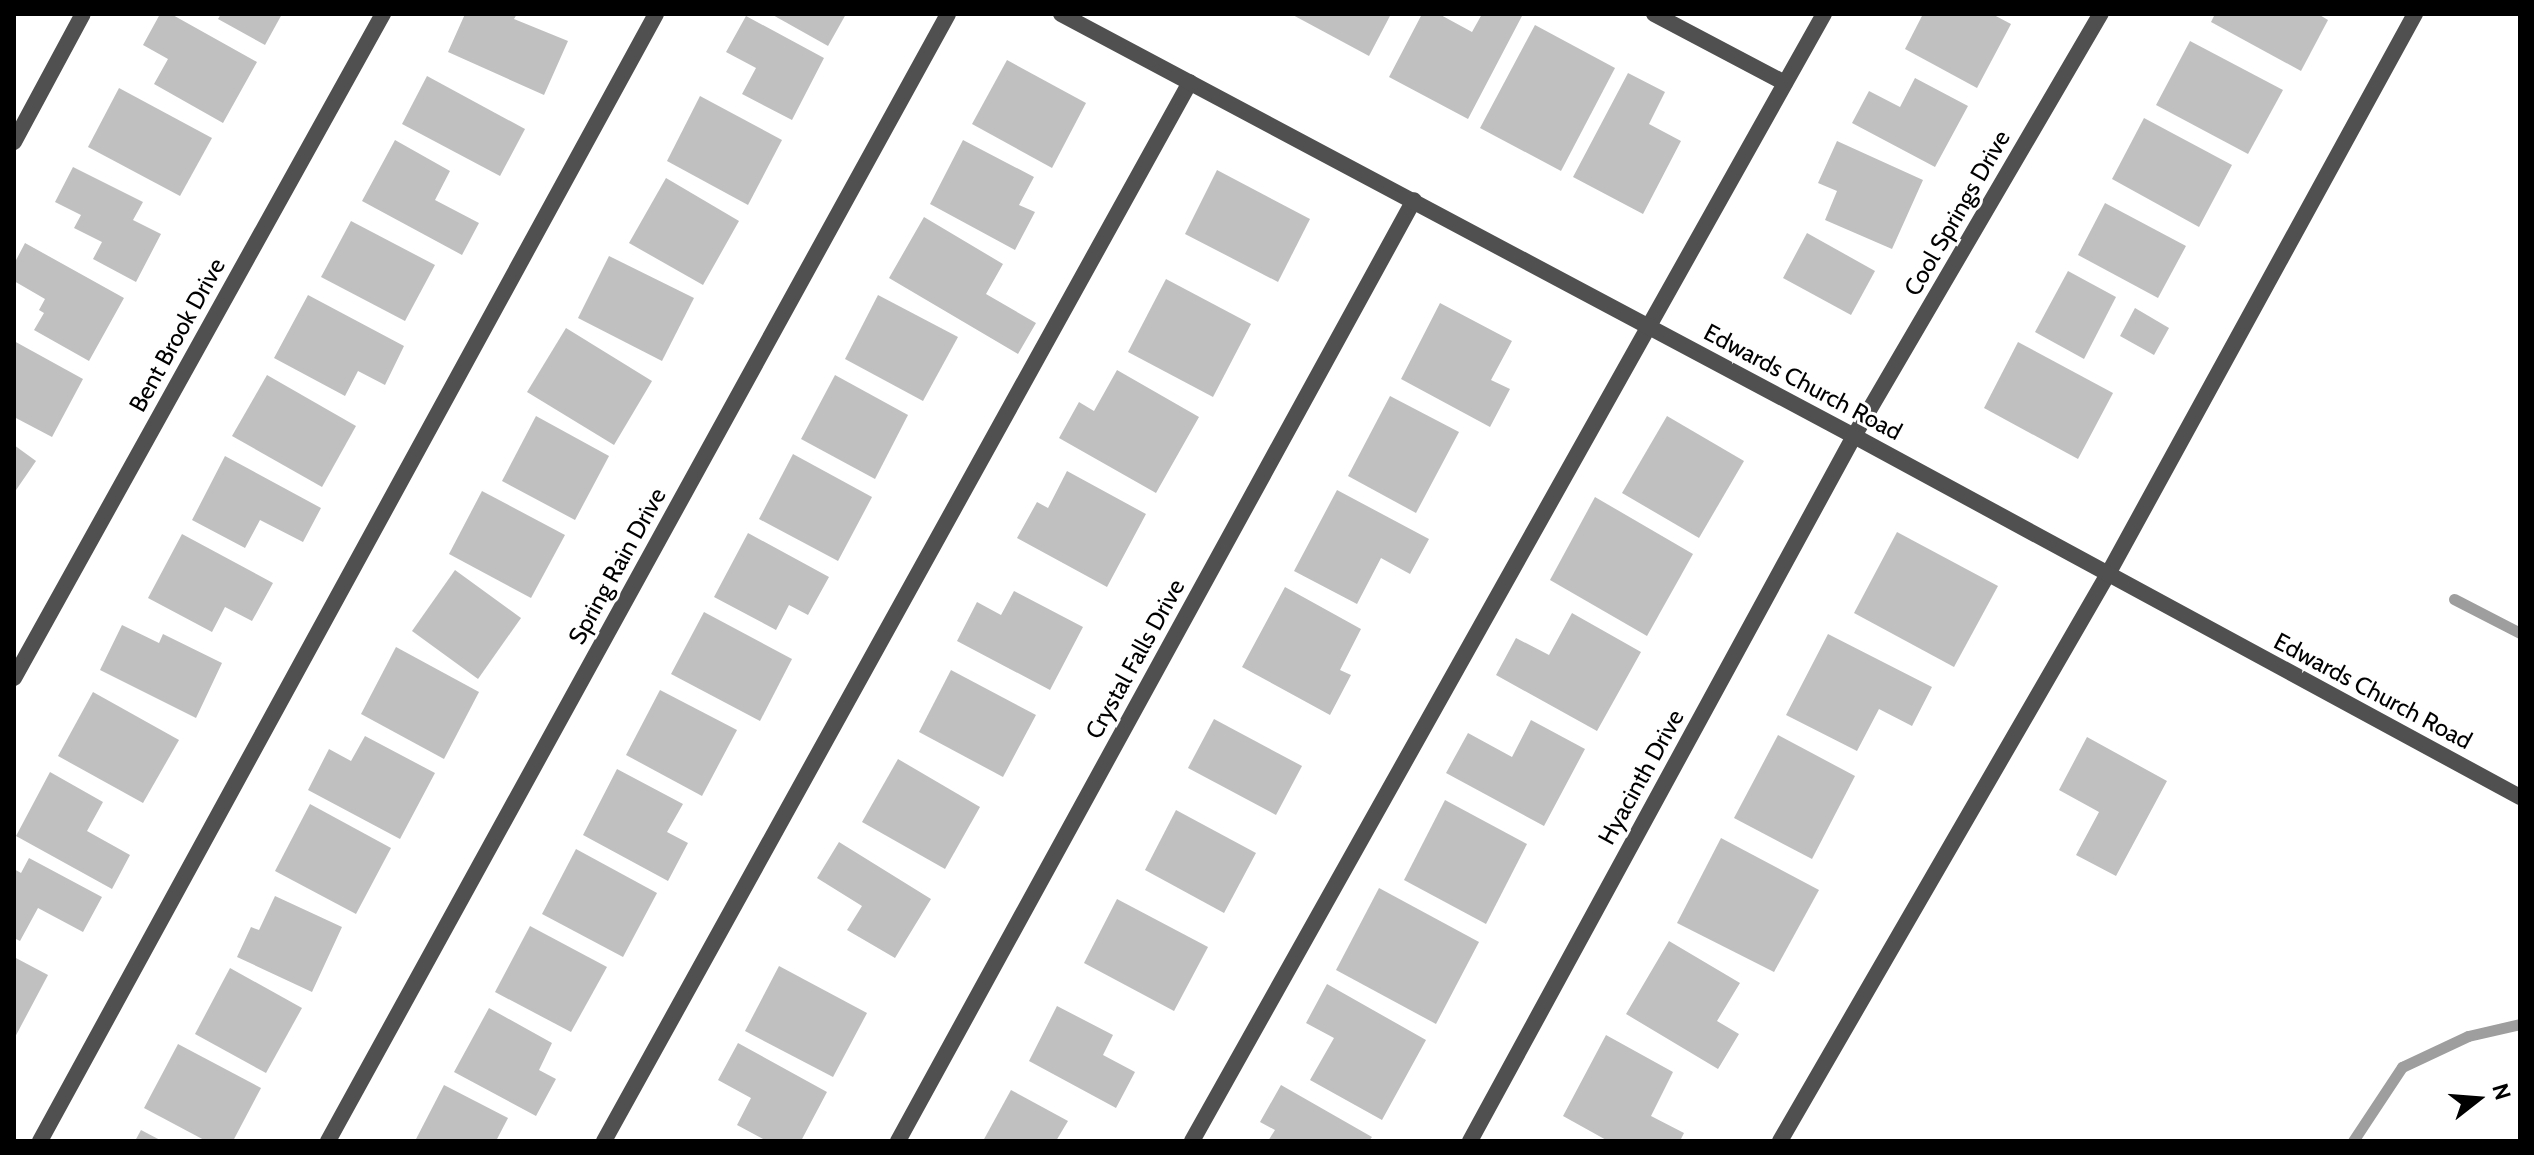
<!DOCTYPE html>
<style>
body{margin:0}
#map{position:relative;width:2534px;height:1155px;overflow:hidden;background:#fff;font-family:Cabin,sans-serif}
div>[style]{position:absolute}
.stream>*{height:11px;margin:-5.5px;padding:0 5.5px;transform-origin:5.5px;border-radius:5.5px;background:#9e9e9e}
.building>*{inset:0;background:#c0c0c0}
.service>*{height:16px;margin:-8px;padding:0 8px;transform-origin:8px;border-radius:8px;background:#505050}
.minor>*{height:16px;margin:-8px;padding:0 8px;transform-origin:8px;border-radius:8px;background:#505050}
.tertiary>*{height:16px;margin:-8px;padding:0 8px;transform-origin:8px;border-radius:8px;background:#505050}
span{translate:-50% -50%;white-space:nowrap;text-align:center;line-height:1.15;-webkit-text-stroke:6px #fff;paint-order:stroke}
.street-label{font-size:24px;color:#000}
.frame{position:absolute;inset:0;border:16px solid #000;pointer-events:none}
.north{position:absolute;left:2438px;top:1059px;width:80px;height:80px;-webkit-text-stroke:6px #fff;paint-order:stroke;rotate:73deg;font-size:22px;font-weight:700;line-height:32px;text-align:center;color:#000}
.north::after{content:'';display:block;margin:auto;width:28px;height:36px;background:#000;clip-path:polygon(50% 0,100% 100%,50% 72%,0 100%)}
</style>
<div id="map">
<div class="stream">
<div style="left:2454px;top:599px;width:74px;rotate:27.3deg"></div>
<div style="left:2353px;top:1141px;width:89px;rotate:-56.5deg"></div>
<div style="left:2402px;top:1067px;width:73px;rotate:-25.2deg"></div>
<div style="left:2468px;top:1036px;width:53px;rotate:-13deg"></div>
</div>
<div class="building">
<div style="clip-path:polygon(160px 14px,171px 14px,257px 62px,223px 123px,154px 84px,168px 59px,143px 45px)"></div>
<div style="clip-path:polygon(221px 14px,282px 14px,265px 45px,218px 19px)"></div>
<div style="clip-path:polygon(465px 14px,517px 14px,514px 19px,568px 41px,544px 95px,448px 52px)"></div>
<div style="clip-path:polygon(771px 14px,846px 14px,828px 46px)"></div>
<div style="clip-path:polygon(1291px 14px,1391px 14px,1369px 56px)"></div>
<div style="clip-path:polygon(1422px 14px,1439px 14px,1472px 32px,1482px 14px,1522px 16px,1468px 119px,1389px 77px)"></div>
<div style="clip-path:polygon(1923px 14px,1992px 14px,2011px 24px,1977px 88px,1905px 49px)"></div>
<div style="clip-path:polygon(2215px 14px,2318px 14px,2328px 20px,2301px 71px,2211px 22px)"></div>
<div style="clip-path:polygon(746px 16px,824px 58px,792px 120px,742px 94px,756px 68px,726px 52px)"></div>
<div style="clip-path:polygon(1535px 25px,1615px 68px,1561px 171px,1480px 128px)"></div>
<div style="clip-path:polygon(2190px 41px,2283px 90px,2248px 154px,2156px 105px)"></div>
<div style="clip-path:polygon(1007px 60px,1086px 103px,1052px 168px,972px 124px)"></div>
<div style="clip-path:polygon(1628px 73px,1665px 92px,1649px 124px,1681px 141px,1643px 214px,1573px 177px)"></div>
<div style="clip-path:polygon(427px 76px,525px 129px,500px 176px,402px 124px)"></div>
<div style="clip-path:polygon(1915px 78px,1968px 106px,1935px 167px,1852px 123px,1869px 91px,1900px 107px)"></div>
<div style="clip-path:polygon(119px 88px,212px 138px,180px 196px,88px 147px)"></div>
<div style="clip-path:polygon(700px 96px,782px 140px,748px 205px,667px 161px)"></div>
<div style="clip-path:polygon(2144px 118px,2232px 165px,2199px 227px,2112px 179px)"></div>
<div style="clip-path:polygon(395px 140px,450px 171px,435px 200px,479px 223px,462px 255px,362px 201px)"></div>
<div style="clip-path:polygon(963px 140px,1034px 177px,1019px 205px,1035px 212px,1015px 250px,930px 204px)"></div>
<div style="clip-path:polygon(1837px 141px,1923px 180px,1892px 249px,1825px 220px,1837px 191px,1818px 183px)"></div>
<div style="clip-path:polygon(73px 167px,143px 202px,133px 220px,161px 234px,136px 282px,93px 259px,102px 242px,74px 228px,81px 215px,55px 202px)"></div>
<div style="clip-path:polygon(1217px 170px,1310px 219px,1278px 282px,1185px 234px)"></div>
<div style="clip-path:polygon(666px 178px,739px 221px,703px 285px,629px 243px)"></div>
<div style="clip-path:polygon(2105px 203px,2186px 246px,2158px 298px,2078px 255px)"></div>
<div style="clip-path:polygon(924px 217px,1003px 264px,986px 294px,1036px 323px,1018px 354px,889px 278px)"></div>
<div style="clip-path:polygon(351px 221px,435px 265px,405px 321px,321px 277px)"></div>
<div style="clip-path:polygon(1807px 233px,1875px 271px,1851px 315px,1783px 278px)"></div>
<div style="clip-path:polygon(25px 243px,124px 298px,89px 361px,34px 330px,44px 313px,39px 310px,45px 299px,14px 281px,14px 264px)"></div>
<div style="clip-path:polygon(609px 256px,694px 298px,662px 361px,578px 318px)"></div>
<div style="clip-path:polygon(2068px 271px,2116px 297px,2084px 359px,2035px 332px)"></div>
<div style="clip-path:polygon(1166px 279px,1251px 324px,1213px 397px,1128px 352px)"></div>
<div style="clip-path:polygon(308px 295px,404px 346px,385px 385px,358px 371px,345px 396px,274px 358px)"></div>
<div style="clip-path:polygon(878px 295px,958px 337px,923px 401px,845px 359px)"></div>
<div style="clip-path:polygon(1440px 303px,1512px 341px,1491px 380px,1510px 389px,1490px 427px,1401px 379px)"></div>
<div style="clip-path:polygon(2135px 308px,2169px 328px,2154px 355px,2120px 336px)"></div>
<div style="clip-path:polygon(566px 328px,652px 381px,614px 445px,527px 392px)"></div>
<div style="clip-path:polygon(14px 341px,83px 379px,52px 437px,14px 417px)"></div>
<div style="clip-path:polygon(2018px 342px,2113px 393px,2078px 459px,1984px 408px)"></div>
<div style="clip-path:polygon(1117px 370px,1199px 417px,1156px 493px,1059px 438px,1079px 402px,1094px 411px)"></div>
<div style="clip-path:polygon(267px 375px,356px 426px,322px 487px,232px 436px)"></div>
<div style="clip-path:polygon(835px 375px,908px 415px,875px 479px,801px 439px)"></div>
<div style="clip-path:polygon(1390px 396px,1459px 432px,1416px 513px,1348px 476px)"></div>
<div style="clip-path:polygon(536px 416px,609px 456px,575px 520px,502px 481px)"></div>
<div style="clip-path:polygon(1667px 416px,1744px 461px,1699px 538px,1622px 493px)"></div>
<div style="clip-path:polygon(14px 445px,36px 461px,14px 493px)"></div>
<div style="clip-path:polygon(793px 454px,872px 497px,838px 561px,759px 519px)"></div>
<div style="clip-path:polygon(225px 456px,321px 508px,303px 542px,260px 520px,245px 548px,192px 520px)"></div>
<div style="clip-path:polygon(1067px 471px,1146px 514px,1107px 587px,1017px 538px,1037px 502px,1048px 508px)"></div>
<div style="clip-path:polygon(1337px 490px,1429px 539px,1410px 574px,1381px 558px,1357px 604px,1294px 571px)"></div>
<div style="clip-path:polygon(482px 491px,565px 535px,531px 598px,449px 554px)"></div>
<div style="clip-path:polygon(1595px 497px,1693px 554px,1647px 636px,1550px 580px)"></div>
<div style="clip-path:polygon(1897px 532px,1998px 586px,1954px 667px,1854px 613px)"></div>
<div style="clip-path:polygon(748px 533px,829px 577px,808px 615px,789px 605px,776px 630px,714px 597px)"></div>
<div style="clip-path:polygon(182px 534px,273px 583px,252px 621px,225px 607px,212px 632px,148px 598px)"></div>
<div style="clip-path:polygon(455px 570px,521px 618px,478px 679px,412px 631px)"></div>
<div style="clip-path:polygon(1285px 587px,1361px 629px,1340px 670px,1351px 675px,1330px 715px,1242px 667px)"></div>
<div style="clip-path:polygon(1014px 591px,1083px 627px,1050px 690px,957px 641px,977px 602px,1001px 615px)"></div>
<div style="clip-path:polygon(704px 612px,792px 659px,760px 721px,671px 674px)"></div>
<div style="clip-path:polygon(1572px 613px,1641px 652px,1597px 731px,1496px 675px,1516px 638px,1549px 655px)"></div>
<div style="clip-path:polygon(122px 625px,159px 643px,163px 634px,222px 663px,196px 718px,100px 670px)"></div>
<div style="clip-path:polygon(1828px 634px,1932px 687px,1912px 726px,1879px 709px,1857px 751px,1786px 715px)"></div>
<div style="clip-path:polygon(396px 647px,479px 692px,444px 759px,361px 714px)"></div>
<div style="clip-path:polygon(951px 670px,1036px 715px,1003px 777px,919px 732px)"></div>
<div style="clip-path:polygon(660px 690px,737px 730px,702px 796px,626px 755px)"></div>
<div style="clip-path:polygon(93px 692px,179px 740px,143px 803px,58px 756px)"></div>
<div style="clip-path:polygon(1214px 719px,1302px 766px,1276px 815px,1188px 768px)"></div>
<div style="clip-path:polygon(1531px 720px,1585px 749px,1544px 826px,1446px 773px,1468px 733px,1512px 757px)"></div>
<div style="clip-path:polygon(1778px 735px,1855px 776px,1812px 859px,1734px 818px)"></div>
<div style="clip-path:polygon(365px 736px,435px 773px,400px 839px,308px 790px,329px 749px,351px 761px)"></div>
<div style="clip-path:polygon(2087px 737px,2167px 781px,2116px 876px,2076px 855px,2099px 812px,2059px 790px)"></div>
<div style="clip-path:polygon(898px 759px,980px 807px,945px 869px,862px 822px)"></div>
<div style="clip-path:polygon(617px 769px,683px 804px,667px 832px,688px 843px,668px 881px,583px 835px)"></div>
<div style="clip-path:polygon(50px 772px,103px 802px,87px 831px,130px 855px,112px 889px,16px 836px)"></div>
<div style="clip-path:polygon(1445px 800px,1527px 844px,1486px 924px,1404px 880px)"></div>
<div style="clip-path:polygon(310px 804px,391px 848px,356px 914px,275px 871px)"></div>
<div style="clip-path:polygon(1176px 810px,1256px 853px,1224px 913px,1145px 870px)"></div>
<div style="clip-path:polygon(1721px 838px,1819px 890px,1774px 972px,1677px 923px)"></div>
<div style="clip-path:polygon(839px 842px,931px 899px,895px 958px,847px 930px,862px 906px,817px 878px)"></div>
<div style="clip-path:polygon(576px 849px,657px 893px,623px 957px,542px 914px)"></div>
<div style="clip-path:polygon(29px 858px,102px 897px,83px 932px,38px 908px,20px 941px,14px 938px,14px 869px,21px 873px)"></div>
<div style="clip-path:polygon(1379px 888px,1479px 942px,1436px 1024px,1336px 970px)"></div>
<div style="clip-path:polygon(275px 896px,342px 927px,312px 992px,237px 957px,251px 927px,259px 930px)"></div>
<div style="clip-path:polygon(1117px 899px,1208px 947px,1174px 1011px,1084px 963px)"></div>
<div style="clip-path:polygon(530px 926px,607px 967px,571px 1032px,495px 992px)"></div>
<div style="clip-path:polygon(1669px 941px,1740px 983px,1717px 1021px,1739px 1034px,1718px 1069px,1626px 1014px)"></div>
<div style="clip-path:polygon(14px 957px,48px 975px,14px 1039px)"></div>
<div style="clip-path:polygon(779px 966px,867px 1013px,833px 1077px,745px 1031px)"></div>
<div style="clip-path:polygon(230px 968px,302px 1008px,266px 1073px,195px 1034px)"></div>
<div style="clip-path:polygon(1327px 984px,1426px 1040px,1382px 1120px,1310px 1080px,1334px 1038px,1306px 1023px)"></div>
<div style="clip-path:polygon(1057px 1006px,1113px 1035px,1103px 1055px,1135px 1072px,1116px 1108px,1029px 1061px)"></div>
<div style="clip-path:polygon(489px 1008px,552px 1043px,539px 1070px,556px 1079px,536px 1116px,454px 1072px)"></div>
<div style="clip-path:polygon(1606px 1035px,1673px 1072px,1651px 1116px,1684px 1133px,1680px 1141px,1608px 1141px,1563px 1116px)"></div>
<div style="clip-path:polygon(738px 1043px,827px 1092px,801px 1141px,767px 1141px,737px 1125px,751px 1098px,718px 1080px)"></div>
<div style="clip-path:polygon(178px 1044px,261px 1088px,233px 1141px,206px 1141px,144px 1108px)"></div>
<div style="clip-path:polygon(444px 1085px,508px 1118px,496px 1141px,415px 1141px)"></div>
<div style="clip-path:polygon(1281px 1085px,1372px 1137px,1369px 1141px,1268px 1141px,1275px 1130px,1260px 1122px)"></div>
<div style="clip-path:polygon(1011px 1090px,1068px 1121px,1056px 1141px,983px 1141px)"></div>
<div style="clip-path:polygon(141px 1130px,162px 1141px,135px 1141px)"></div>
</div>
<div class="service">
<div style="left:1654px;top:14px;width:148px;rotate:27.8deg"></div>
<div style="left:14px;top:142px;width:145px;rotate:-61.7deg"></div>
<div style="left:40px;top:1141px;width:1284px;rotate:-61.34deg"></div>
<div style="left:604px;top:1141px;width:1210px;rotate:-61.04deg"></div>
<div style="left:1192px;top:1141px;width:1292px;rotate:-60.72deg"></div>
<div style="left:1780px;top:1141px;width:655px;rotate:-59.95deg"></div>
<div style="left:2108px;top:574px;width:639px;rotate:-61.27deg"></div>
</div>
<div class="minor">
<div style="left:14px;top:678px;width:760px;rotate:-60.94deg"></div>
<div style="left:328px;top:1141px;width:1286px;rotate:-61.18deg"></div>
<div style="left:898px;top:1141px;width:1073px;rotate:-61.26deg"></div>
<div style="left:1470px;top:1141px;width:803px;rotate:-61.42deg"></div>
<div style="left:1854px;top:436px;width:489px;rotate:-59.7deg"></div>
</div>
<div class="tertiary">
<div style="left:1061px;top:14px;width:898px;rotate:28.02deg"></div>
<div style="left:1854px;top:436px;width:758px;rotate:28.46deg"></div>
</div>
<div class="street-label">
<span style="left:1957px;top:213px;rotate:-60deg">Cool Springs Drive</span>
<span style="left:177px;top:335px;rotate:-61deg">Bent Brook Drive</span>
<span style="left:1803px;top:382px;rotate:28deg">Edwards Church Road</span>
<span style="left:617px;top:566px;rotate:-61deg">Spring Rain Drive</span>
<span style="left:1135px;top:659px;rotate:-61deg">Crystal Falls Drive</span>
<span style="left:2373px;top:691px;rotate:28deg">Edwards Church Road</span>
<span style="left:1641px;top:777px;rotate:-61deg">Hyacinth Drive</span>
</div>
<div class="frame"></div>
<div class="north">N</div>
</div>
